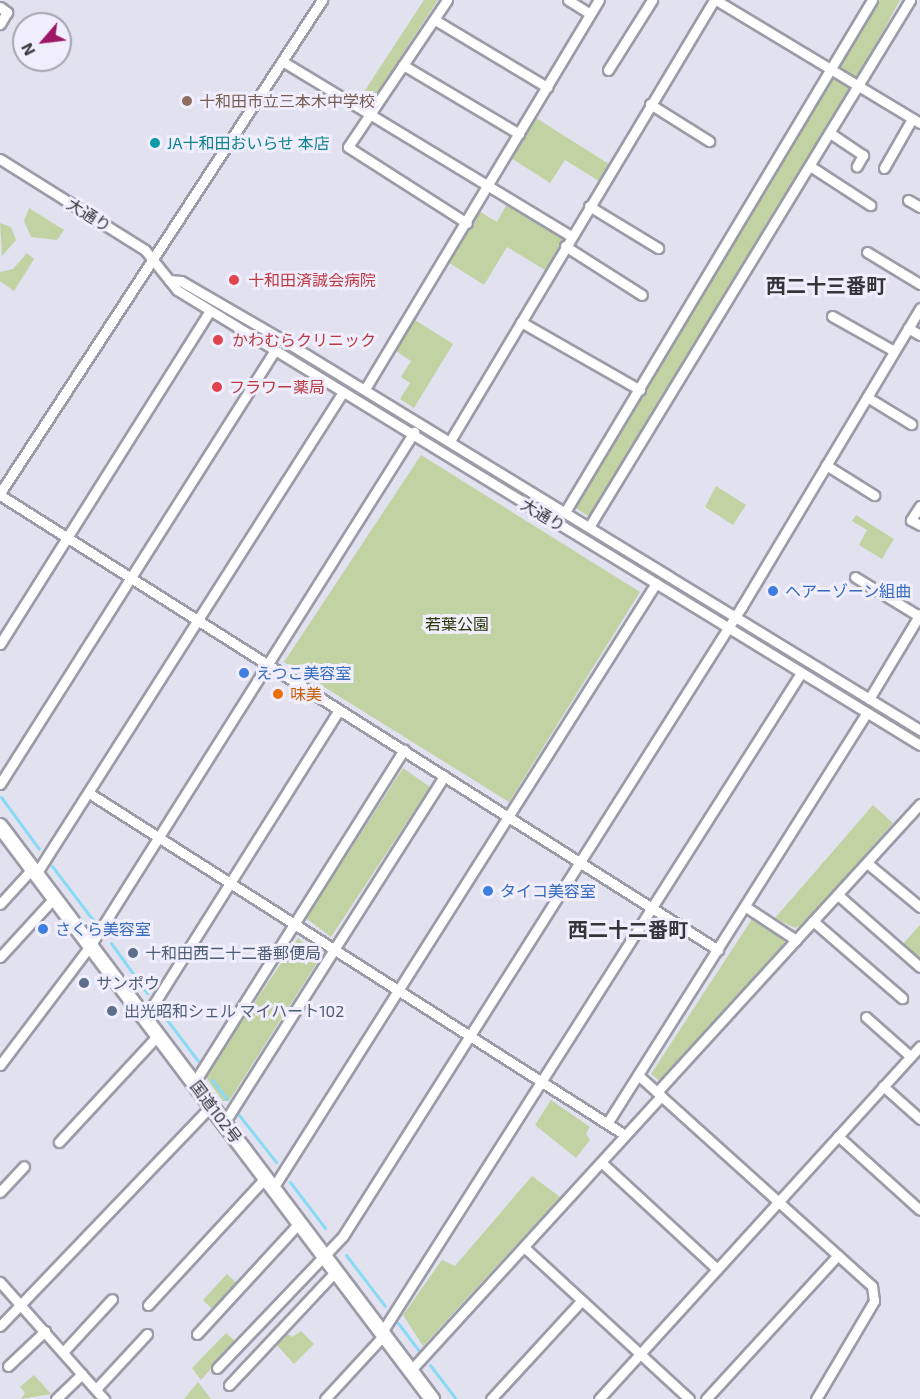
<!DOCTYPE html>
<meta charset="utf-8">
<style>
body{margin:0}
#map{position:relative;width:920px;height:1399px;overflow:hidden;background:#e2e1ef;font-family:"Exo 2","Noto Sans JP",sans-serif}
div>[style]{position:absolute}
.green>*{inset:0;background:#c1d3a3}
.stream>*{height:3px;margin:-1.5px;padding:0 1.5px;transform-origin:1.5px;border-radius:1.5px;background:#88daf5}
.roads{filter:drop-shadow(2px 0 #9c9ba8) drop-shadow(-2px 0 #9c9ba8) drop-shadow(0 2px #9c9ba8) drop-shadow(0 -2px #9c9ba8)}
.minor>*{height:9px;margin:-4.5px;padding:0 4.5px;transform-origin:4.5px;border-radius:4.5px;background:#fff}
.highway>*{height:14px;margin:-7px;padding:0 7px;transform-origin:7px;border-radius:7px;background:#fff}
.dots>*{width:16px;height:16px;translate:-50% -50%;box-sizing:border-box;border:3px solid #f0eefd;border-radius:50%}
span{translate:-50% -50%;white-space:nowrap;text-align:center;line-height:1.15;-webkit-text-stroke:6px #f0eefd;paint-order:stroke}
.education-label{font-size:16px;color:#785e54}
.left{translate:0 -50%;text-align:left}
.culture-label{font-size:16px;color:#0d838f}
.street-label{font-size:16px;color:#343439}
.health-label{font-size:16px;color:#be3a42}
.shop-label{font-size:16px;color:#366cbe}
.park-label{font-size:16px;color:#293707}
.food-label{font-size:16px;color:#c56008}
.service-label{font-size:16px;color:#4e5e75}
.quarter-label{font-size:20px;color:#343439;font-weight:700}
.north{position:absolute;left:12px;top:12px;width:60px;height:60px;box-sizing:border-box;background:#f0eefd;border:2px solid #a5a4af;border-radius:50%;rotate:242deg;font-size:16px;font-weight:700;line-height:24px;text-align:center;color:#343439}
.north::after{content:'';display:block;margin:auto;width:21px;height:27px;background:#9e1868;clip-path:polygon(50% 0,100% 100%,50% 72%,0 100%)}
</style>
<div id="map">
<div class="green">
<div style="clip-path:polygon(424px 0,438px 0,371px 102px,362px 95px)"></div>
<div style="clip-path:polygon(880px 0,900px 0,857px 80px,836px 67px)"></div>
<div style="clip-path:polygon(833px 78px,852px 88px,590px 517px,574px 507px)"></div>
<div style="clip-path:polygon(536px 118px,609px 164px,599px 181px,565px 160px,550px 183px,511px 158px)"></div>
<div style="clip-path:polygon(508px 202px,566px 237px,545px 270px,507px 247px,484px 285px,448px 262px,479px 211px,497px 222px)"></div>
<div style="clip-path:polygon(29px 208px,64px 230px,57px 240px,31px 237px,24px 221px)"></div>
<div style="clip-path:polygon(0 223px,11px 227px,16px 240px,2px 256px)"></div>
<div style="clip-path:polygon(27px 253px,34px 259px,14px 291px,0 281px,0 272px,13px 269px)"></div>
<div style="clip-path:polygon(415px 320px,453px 344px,414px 408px,400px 399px,410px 383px,401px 377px,411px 361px,396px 351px)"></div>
<div style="clip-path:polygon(421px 455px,640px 592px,509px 802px,284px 662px)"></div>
<div style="clip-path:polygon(716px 486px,746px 505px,733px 525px,705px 507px)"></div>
<div style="clip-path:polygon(856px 515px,894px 539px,882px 559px,859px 545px,867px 530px,852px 521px)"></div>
<div style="clip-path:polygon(403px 768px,430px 787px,331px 937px,306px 918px)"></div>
<div style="clip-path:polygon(873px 805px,893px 823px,804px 924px,795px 928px,775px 918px)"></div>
<div style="clip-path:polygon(752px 919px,784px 937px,784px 945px,661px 1082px,651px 1074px)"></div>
<div style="clip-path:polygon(920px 925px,920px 961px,902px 945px)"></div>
<div style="clip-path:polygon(298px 938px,320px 958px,229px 1101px,223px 1101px,205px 1076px)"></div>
<div style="clip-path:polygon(551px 1100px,590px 1127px,586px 1134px,590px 1140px,576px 1158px,535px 1125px)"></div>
<div style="clip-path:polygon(532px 1176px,560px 1197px,423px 1346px,403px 1315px,442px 1260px,455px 1266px)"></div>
<div style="clip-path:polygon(227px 1274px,239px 1285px,214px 1311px,203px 1300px)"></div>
<div style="clip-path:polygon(301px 1331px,314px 1344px,294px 1364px,275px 1343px,285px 1332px,292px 1337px)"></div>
<div style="clip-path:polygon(226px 1333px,235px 1341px,201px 1380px,192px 1368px)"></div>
<div style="clip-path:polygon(34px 1375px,51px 1394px,21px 1399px,25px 1393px,20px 1387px)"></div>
<div style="clip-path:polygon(198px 1382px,211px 1399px,184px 1399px)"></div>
</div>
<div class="stream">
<div style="left:1px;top:797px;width:64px;rotate:53.8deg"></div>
<div style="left:52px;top:866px;width:68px;rotate:52.8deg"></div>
<div style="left:111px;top:943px;width:62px;rotate:54.2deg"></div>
<div style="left:164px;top:1016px;width:56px;rotate:52.9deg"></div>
<div style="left:212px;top:1080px;width:24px;rotate:52deg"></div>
<div style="left:239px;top:1115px;width:60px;rotate:51.8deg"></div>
<div style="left:290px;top:1182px;width:58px;rotate:52.7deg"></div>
<div style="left:346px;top:1255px;width:64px;rotate:52.6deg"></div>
<div style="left:398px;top:1323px;width:35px;rotate:53deg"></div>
<div style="left:430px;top:1365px;width:43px;rotate:52.6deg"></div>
</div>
<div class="roads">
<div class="minor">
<div style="left:447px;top:0;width:177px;rotate:124deg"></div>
<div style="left:348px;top:147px;width:141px;rotate:32.6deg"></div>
<div style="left:568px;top:0;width:26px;rotate:32deg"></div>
<div style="left:716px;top:0;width:238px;rotate:31.1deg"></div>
<div style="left:0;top:7px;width:9px;rotate:36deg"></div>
<div style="left:7px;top:12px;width:14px;rotate:120deg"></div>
<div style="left:435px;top:20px;width:131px;rotate:30.9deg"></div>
<div style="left:282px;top:61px;width:338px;rotate:31.2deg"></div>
<div style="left:403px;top:65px;width:135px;rotate:30.7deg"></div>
<div style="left:608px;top:70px;width:83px;rotate:-57.8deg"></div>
<div style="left:650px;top:104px;width:70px;rotate:32.1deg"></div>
<div style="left:830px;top:133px;width:40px;rotate:34deg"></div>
<div style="left:863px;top:155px;width:13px;rotate:119deg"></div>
<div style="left:0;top:159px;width:171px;rotate:32.1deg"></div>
<div style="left:145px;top:250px;width:51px;rotate:51.3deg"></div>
<div style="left:177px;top:290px;width:871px;rotate:31.48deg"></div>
<div style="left:810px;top:166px;width:72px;rotate:33deg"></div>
<div style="left:884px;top:168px;width:56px;rotate:-60.3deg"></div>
<div style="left:908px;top:200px;width:14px;rotate:30deg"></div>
<div style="left:589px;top:206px;width:81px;rotate:31.3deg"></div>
<div style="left:565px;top:246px;width:91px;rotate:32.5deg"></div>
<div style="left:867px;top:252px;width:62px;rotate:31.1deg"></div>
<div style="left:169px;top:280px;width:12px;rotate:5deg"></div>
<div style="left:181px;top:281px;width:116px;rotate:30.1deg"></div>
<div style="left:281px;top:339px;width:749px;rotate:31.46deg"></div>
<div style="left:832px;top:316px;width:71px;rotate:29.4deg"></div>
<div style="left:521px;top:322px;width:137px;rotate:29.7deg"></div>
<div style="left:908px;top:328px;width:14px;rotate:30deg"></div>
<div style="left:365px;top:389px;width:454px;rotate:-59deg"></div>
<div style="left:867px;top:397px;width:52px;rotate:31.5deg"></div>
<div style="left:450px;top:441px;width:514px;rotate:-59.09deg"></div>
<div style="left:826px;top:465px;width:57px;rotate:32deg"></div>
<div style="left:0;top:493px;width:589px;rotate:-56.85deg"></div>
<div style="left:0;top:495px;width:850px;rotate:32.36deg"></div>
<div style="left:920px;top:506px;width:17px;rotate:123deg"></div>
<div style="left:911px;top:520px;width:10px;rotate:29deg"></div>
<div style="left:565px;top:512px;width:597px;rotate:-59.05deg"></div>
<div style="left:589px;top:527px;width:617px;rotate:-58.65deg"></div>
<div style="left:855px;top:577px;width:75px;rotate:31.4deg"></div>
<div style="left:0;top:644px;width:394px;rotate:-57.8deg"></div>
<div style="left:869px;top:699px;width:99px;rotate:-59deg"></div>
<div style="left:0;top:784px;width:514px;rotate:-57.64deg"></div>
<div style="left:89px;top:793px;width:636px;rotate:32.54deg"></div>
<div style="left:867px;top:863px;width:69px;rotate:39.7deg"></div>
<div style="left:36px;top:874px;width:571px;rotate:-57.51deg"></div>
<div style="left:838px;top:895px;width:109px;rotate:41.3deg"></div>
<div style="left:0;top:904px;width:47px;rotate:-47.6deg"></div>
<div style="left:746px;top:907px;width:60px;rotate:33.4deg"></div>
<div style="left:813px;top:921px;width:118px;rotate:40.9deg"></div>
<div style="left:0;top:957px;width:80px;rotate:-47.5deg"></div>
<div style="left:866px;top:1017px;width:59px;rotate:41.6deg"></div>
<div style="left:145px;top:1018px;width:364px;rotate:-57.8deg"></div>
<div style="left:0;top:1065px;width:149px;rotate:-52.9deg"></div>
<div style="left:90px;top:946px;width:608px;rotate:-57.77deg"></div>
<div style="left:638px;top:1075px;width:31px;rotate:42deg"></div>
<div style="left:194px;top:1083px;width:394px;rotate:-57.8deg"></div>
<div style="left:883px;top:1086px;width:50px;rotate:41.7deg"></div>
<div style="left:657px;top:1092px;width:390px;rotate:-47.6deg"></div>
<div style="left:608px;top:1122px;width:484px;rotate:-57.7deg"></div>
<div style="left:224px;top:1123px;width:411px;rotate:-57.6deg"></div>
<div style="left:838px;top:1136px;width:110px;rotate:42.1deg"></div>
<div style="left:59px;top:1142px;width:146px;rotate:-47.2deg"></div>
<div style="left:601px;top:1162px;width:158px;rotate:42.7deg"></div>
<div style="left:273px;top:1188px;width:716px;rotate:-57.66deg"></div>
<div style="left:0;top:1192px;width:35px;rotate:-47deg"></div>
<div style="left:525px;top:1248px;width:223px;rotate:42.6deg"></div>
<div style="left:0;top:1282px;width:157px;rotate:48.4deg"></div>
<div style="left:148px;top:1305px;width:173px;rotate:-47.3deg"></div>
<div style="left:0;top:1326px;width:305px;rotate:-46.2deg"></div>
<div style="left:382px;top:1332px;width:781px;rotate:-57.55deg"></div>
<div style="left:197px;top:1334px;width:152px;rotate:-47.4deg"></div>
<div style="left:63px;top:1352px;width:72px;rotate:-47.2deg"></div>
<div style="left:8px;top:1366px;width:51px;rotate:-43.4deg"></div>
<div style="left:217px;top:1368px;width:182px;rotate:-46.3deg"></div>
<div style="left:343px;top:1236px;width:746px;rotate:-57.65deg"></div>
<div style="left:742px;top:606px;width:347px;rotate:-59.1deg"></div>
<div style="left:411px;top:1370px;width:371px;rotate:-47.6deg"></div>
<div style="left:661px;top:1096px;width:284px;rotate:42deg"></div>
<div style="left:872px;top:1286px;width:15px;rotate:82deg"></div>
<div style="left:874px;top:1301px;width:114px;rotate:120.6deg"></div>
<div style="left:229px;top:1385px;width:156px;rotate:-46.8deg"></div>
<div style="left:96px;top:1389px;width:75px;rotate:-47.2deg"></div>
<div style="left:56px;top:1399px;width:36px;rotate:-44deg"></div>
<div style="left:325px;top:1399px;width:87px;rotate:-47.3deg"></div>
<div style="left:491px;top:1399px;width:134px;rotate:-47.4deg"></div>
<div style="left:599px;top:1399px;width:477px;rotate:-47.7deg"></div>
<div style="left:706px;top:1399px;width:195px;rotate:-47.5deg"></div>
</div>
<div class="highway">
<div style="left:0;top:826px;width:718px;rotate:52.99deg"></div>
</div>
</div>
<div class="dots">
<div style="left:187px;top:101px;background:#8d6e63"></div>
<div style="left:155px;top:143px;background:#0f9aa8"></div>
<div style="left:234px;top:280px;background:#e0444e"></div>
<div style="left:218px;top:340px;background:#e0444e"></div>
<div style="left:217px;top:387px;background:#e0444e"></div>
<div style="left:773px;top:591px;background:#3f7fe0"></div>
<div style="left:244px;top:673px;background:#3f7fe0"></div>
<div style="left:278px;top:694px;background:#e8710a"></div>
<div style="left:488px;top:891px;background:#3f7fe0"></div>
<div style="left:43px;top:929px;background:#3f7fe0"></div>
<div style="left:133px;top:953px;background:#5c6f8a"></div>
<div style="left:84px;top:983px;background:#5c6f8a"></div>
<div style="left:112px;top:1011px;background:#5c6f8a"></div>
</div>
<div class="education-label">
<span class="left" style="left:199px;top:101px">十和田市立三本木中学校</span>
</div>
<div class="culture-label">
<span class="left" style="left:167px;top:143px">JA十和田おいらせ 本店</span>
</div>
<div class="street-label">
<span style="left:89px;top:215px;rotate:32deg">大通り</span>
<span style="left:543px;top:515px;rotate:31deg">大通り</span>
<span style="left:216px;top:1112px;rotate:53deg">国道102号</span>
</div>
<div class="health-label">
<span class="left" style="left:248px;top:280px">十和田済誠会病院</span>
<span class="left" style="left:232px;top:340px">かわむらクリニック</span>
<span class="left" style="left:229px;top:387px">フラワー薬局</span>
</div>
<div class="shop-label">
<span class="left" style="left:785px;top:591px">ヘアーゾーン組曲</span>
<span class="left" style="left:256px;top:673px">えつこ美容室</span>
<span class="left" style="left:500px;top:891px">タイコ美容室</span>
<span class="left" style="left:55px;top:929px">さくら美容室</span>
</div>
<div class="park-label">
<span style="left:457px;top:624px">若葉公園</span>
</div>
<div class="food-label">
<span class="left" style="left:290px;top:694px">味美</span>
</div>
<div class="service-label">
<span class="left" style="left:145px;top:953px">十和田西二十二番郵便局</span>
<span class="left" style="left:96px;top:983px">サンポウ</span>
<span class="left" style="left:124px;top:1011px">出光昭和シェル マイハート102</span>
</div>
<div class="quarter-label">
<span style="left:826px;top:285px">西二十三番町</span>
<span style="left:628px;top:929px">西二十二番町</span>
</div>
<div class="north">N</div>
</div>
